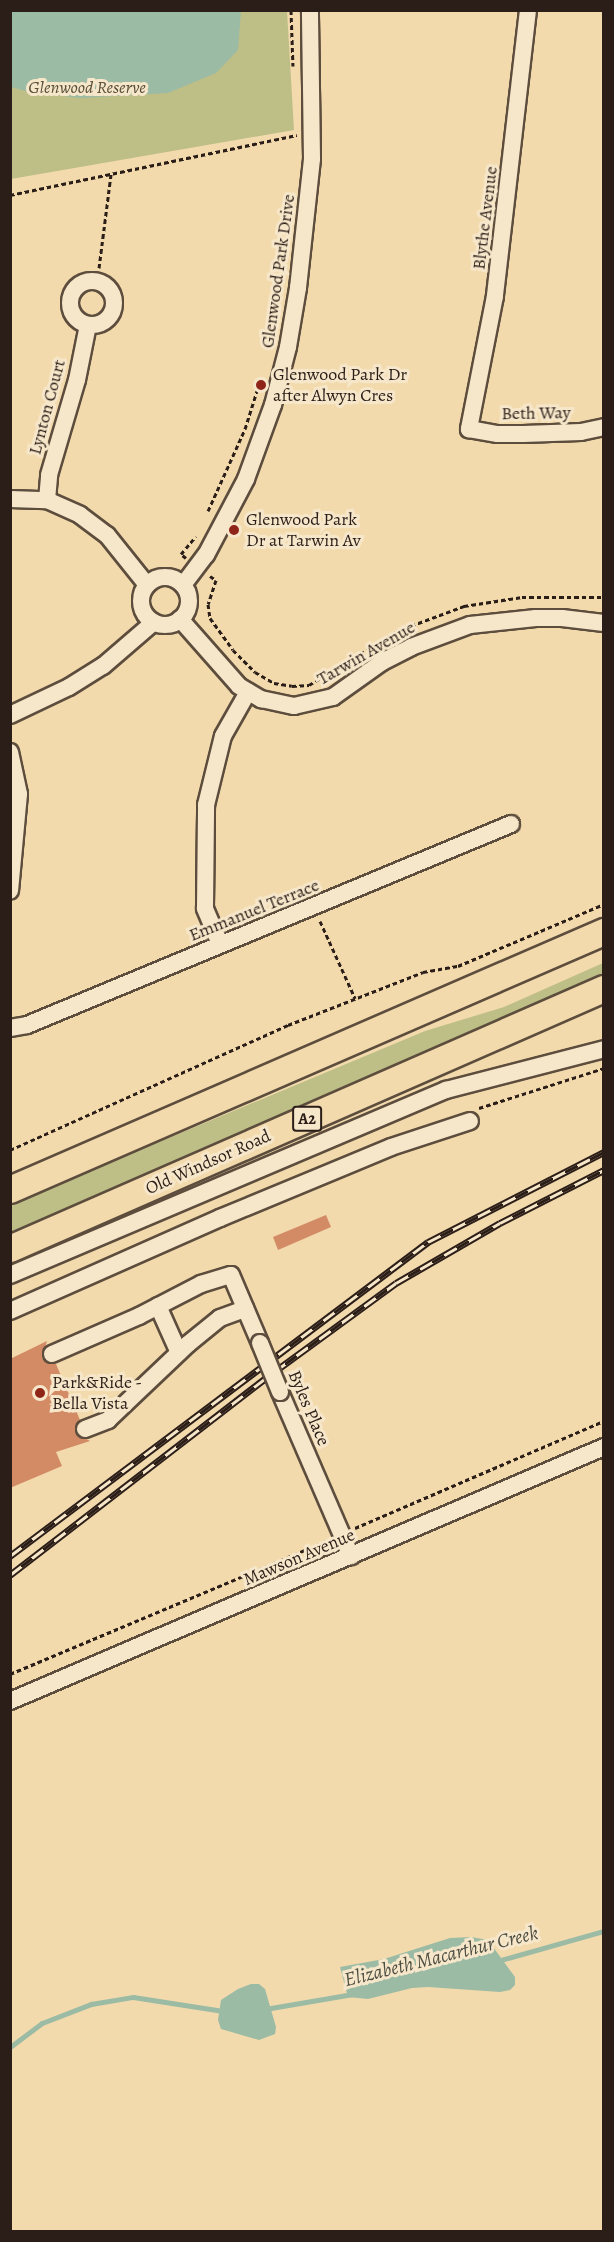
<!DOCTYPE html>
<style>
body{margin:0}
#map{position:relative;width:614px;height:2242px;overflow:hidden;background:#f2daad;font-family:Alegreya,serif}
div>[style]{position:absolute}
.green>*{inset:0;background:#bebe87}
.water>*{inset:0;background:#9cbba5}
.stream>*{height:5px;margin:-2.5px;padding:0 2.5px;transform-origin:2.5px;border-radius:2.5px;background:#9cbba5}
.building>*{inset:0;background:#d38b65}
.path>*{height:3px;margin-top:-1.5px;transform-origin:0;background:repeating-linear-gradient(90deg,#2b1e18 0 4.5px,transparent 0 7.5px)}
.roads{filter:drop-shadow(2px 0 #5d4d3d) drop-shadow(-2px 0 #5d4d3d) drop-shadow(0 2px #5d4d3d) drop-shadow(0 -2px #5d4d3d)}
.minor>*{height:16px;margin:-8px;padding:0 8px;transform-origin:8px;border-radius:8px;background:#f7e7ca}
.minor>.ring{margin:-8px;padding:0;box-sizing:content-box;background:none;border:16px solid #f7e7ca;border-radius:50%}
.highway>*{height:26px;margin:-13px;padding:0 13px;transform-origin:13px;border-radius:13px;background:#f2daad}
.rail>*{height:7px;margin-top:-3.5px;transform-origin:0;background:repeating-linear-gradient(90deg,#f7e7ca 0 14px,#2b1e18 0 28px);box-sizing:border-box;border-block:2px solid #2b1e18}
.bridges{filter:drop-shadow(2px 0 #5d4d3d) drop-shadow(-2px 0 #5d4d3d) drop-shadow(0 2px #5d4d3d) drop-shadow(0 -2px #5d4d3d)}
.minor-bridge>*{height:16px;margin:-8px;padding:0 8px;transform-origin:8px;border-radius:8px;background:#f7e7ca}
.dots>*{width:16px;height:16px;translate:-50% -50%;box-sizing:border-box;border:3px solid #f7e7ca;border-radius:50%}
span{translate:-50% -50%;white-space:nowrap;text-align:center;line-height:1.15;-webkit-text-stroke:6px #f7e7ca;paint-order:stroke}
.shield-label span{padding:2px 4px;background:#f7e7ca;border:2px solid;border-radius:4px;-webkit-text-stroke-width:0}
.shield-label{font-size:16px;color:#2b1e18;font-weight:700}
.park-label{font-size:18px;color:#574e39;font-style:italic}
.street-label{font-size:18px;color:#2b1e18}
.poi-label{font-size:18px;color:#2b1e18}
.left{translate:0 -50%;text-align:left}
.water-label{font-size:20px;color:#4d4d42;font-style:italic}
.frame{position:absolute;inset:0;border:12px solid #2b1e18;pointer-events:none}
</style>
<div id="map">
<div class="green">
<div style="clip-path:polygon(11px 11px,287px 11px,294px 130px,11px 179px)"></div>
<div style="clip-path:polygon(603px 963px,603px 978px,11px 1233px,11px 1204px,425px 1031px,504px 1007px)"></div>
</div>
<div class="water">
<div style="clip-path:polygon(10px 11px,241px 11px,238px 50px,216px 73px,168px 93px,80px 98px,29px 92px,11px 87px)"></div>
<div style="clip-path:polygon(471px 1937px,488px 1940px,515px 1977px,515px 1985px,510px 1990px,500px 1992px,428px 1987px,412px 1988px,368px 1999px,348px 1997px,340px 1967px,384px 1959px,450px 1938px)"></div>
<div style="clip-path:polygon(251px 1984px,259px 1984px,265px 1989px,276px 2027px,275px 2034px,259px 2040px,221px 2029px,218px 2020px,221px 2000px,238px 1989px)"></div>
</div>
<div class="stream">
<div style="left:497px;top:1961px;width:111px;rotate:-15.7deg"></div>
<div style="left:265px;top:2009px;width:89px;rotate:-9.7deg"></div>
<div style="left:10px;top:2047px;width:40px;rotate:-37deg"></div>
<div style="left:42px;top:2023px;width:53px;rotate:-21.2deg"></div>
<div style="left:91px;top:2004px;width:43px;rotate:-9.5deg"></div>
<div style="left:133px;top:1997px;width:91px;rotate:8.8deg"></div>
</div>
<div class="building">
<div style="clip-path:polygon(326px 1215px,331px 1227px,278px 1250px,273px 1237px)"></div>
<div style="clip-path:polygon(47px 1341px,42px 1358px,46px 1363px,56px 1364px,80px 1420px,75px 1427px,76px 1433px,90px 1441px,56px 1452px,62px 1466px,10px 1488px,10px 1359px)"></div>
</div>
<div class="path">
<div style="left:291px;top:10px;width:56px;rotate:88deg"></div>
<div style="left:10px;top:195px;width:293px;rotate:-11.8deg"></div>
<div style="left:99px;top:268px;width:95px;rotate:-82.7deg"></div>
<div style="left:279px;top:293px;width:18px;rotate:-84deg"></div>
<div style="left:208px;top:511px;width:90px;rotate:-65.7deg"></div>
<div style="left:245px;top:429px;width:50px;rotate:-72.6deg"></div>
<div style="left:186px;top:558px;width:6px;rotate:-141deg"></div>
<div style="left:181px;top:554px;width:23px;rotate:-50deg"></div>
<div style="left:210px;top:576px;width:7px;rotate:34deg"></div>
<div style="left:216px;top:580px;width:25px;rotate:108deg"></div>
<div style="left:208px;top:604px;width:14px;rotate:82deg"></div>
<div style="left:210px;top:618px;width:39px;rotate:54deg"></div>
<div style="left:233px;top:650px;width:31px;rotate:45deg"></div>
<div style="left:255px;top:672px;width:22px;rotate:30deg"></div>
<div style="left:274px;top:683px;width:18px;rotate:9deg"></div>
<div style="left:292px;top:686px;width:17px;rotate:-3deg"></div>
<div style="left:309px;top:685px;width:103px;rotate:-31.5deg"></div>
<div style="left:397px;top:631px;width:72px;rotate:-20.5deg"></div>
<div style="left:464px;top:606px;width:59px;rotate:-8.8deg"></div>
<div style="left:522px;top:597px;width:82px"></div>
<div style="left:320px;top:921px;width:85px;rotate:65.6deg"></div>
<div style="left:479px;top:1108px;width:131px;rotate:-17.7deg"></div>
<div style="left:10px;top:1150px;width:305px;rotate:-24.2deg"></div>
<div style="left:288px;top:1025px;width:145px;rotate:-21.4deg"></div>
<div style="left:423px;top:972px;width:36px;rotate:-10deg"></div>
<div style="left:458px;top:966px;width:159px;rotate:-23deg"></div>
<div style="left:355px;top:1528px;width:271px;rotate:-23.3deg"></div>
<div style="left:10px;top:1674px;width:344px;rotate:-22.8deg"></div>
</div>
<div class="roads">
<div class="minor">
<div style="left:528px;top:10px;width:288px;rotate:96.6deg"></div>
<div style="left:495px;top:296px;width:136px;rotate:101.1deg"></div>
<div style="left:469px;top:429px;width:29px;rotate:10deg"></div>
<div style="left:498px;top:434px;width:25px"></div>
<div style="left:523px;top:434px;width:58px;rotate:-2deg"></div>
<div style="left:581px;top:432px;width:24px;rotate:-12deg"></div>
<div class="ring" style="left:70px;top:281px;width:28px;height:28px"></div>
<div style="left:10px;top:499px;width:37px;rotate:2deg"></div>
<div style="left:47px;top:500px;width:36px;rotate:24deg"></div>
<div style="left:80px;top:515px;width:34px;rotate:37deg"></div>
<div style="left:107px;top:535px;width:64px;rotate:51.3deg"></div>
<div style="left:47px;top:500px;width:25px;rotate:-85deg"></div>
<div style="left:49px;top:475px;width:99px;rotate:-73.6deg"></div>
<div style="left:77px;top:380px;width:56px;rotate:-78.7deg"></div>
<div class="ring" style="left:141px;top:577px;width:32px;height:32px"></div>
<div style="left:183px;top:585px;width:38px;rotate:-53deg"></div>
<div style="left:206px;top:555px;width:86px;rotate:-62.2deg"></div>
<div style="left:246px;top:479px;width:79px;rotate:-70deg"></div>
<div style="left:273px;top:405px;width:60px;rotate:-75.5deg"></div>
<div style="left:288px;top:347px;width:60px;rotate:-80.4deg"></div>
<div style="left:298px;top:288px;width:130px;rotate:-83.8deg"></div>
<div style="left:312px;top:159px;width:149px;rotate:-90.8deg"></div>
<div style="left:180px;top:619px;width:89px;rotate:48.6deg"></div>
<div style="left:239px;top:686px;width:26px;rotate:31deg"></div>
<div style="left:261px;top:699px;width:34px;rotate:12deg"></div>
<div style="left:294px;top:706px;width:40px;rotate:-13deg"></div>
<div style="left:333px;top:697px;width:60px;rotate:-35.5deg"></div>
<div style="left:382px;top:662px;width:33px;rotate:-27deg"></div>
<div style="left:411px;top:647px;width:63px;rotate:-20.4deg"></div>
<div style="left:470px;top:625px;width:66px;rotate:-6.1deg"></div>
<div style="left:536px;top:618px;width:26px"></div>
<div style="left:562px;top:618px;width:42px;rotate:6.8deg"></div>
<div style="left:10px;top:715px;width:65px;rotate:-25.4deg"></div>
<div style="left:69px;top:687px;width:40px;rotate:-32deg"></div>
<div style="left:103px;top:666px;width:67px;rotate:-40.8deg"></div>
<div style="left:10px;top:752px;width:43px;rotate:77.9deg"></div>
<div style="left:19px;top:794px;width:97px;rotate:95.3deg"></div>
<div style="left:220px;top:944px;width:39px;rotate:-113deg"></div>
<div style="left:205px;top:908px;width:103px;rotate:-89.4deg"></div>
<div style="left:206px;top:805px;width:71px;rotate:-76.2deg"></div>
<div style="left:223px;top:736px;width:51px;rotate:-60.4deg"></div>
<div style="left:10px;top:1028px;width:17px;rotate:-10deg"></div>
<div style="left:27px;top:1025px;width:524px;rotate:-22.55deg"></div>
<div style="left:10px;top:1275px;width:474px;rotate:-23deg"></div>
<div style="left:446px;top:1090px;width:163px;rotate:-14.5deg"></div>
<div style="left:158px;top:1306px;width:51px;rotate:65.9deg"></div>
<div style="left:10px;top:1311px;width:230px;rotate:-23.9deg"></div>
<div style="left:220px;top:1218px;width:185px;rotate:-22.5deg"></div>
<div style="left:391px;top:1147px;width:83px;rotate:-18.2deg"></div>
<div style="left:52px;top:1354px;width:95px;rotate:-23.6deg"></div>
<div style="left:139px;top:1316px;width:70px;rotate:-27.3deg"></div>
<div style="left:201px;top:1284px;width:31px;rotate:-17deg"></div>
<div style="left:231px;top:1275px;width:74px;rotate:66.9deg"></div>
<div style="left:280px;top:1392px;width:179px;rotate:66.6deg"></div>
<div style="left:85px;top:1429px;width:25px;rotate:-21deg"></div>
<div style="left:108px;top:1420px;width:110px;rotate:-43.5deg"></div>
<div style="left:188px;top:1344px;width:41px;rotate:-39.1deg"></div>
<div style="left:220px;top:1318px;width:27px;rotate:-20deg"></div>
<div style="left:10px;top:1701px;width:646px;rotate:-23.15deg"></div>
</div>
<div class="highway">
<div style="left:10px;top:1190px;width:648px;rotate:-23.48deg"></div>
<div style="left:10px;top:1249px;width:648px;rotate:-23.64deg"></div>
</div>
</div>
<div class="rail">
<div style="left:10px;top:1556px;width:523px;rotate:-36.91deg"></div>
<div style="left:428px;top:1242px;width:198px;rotate:-27.1deg"></div>
<div style="left:10px;top:1575px;width:333px;rotate:-37.6deg"></div>
<div style="left:274px;top:1372px;width:151px;rotate:-36.1deg"></div>
<div style="left:396px;top:1283px;width:120px;rotate:-30deg"></div>
<div style="left:500px;top:1223px;width:117px;rotate:-27deg"></div>
</div>
<div class="bridges">
<div class="minor-bridge">
<div style="left:260px;top:1343px;width:53px;rotate:67.8deg"></div>
</div>
</div>
<div class="dots">
<div style="left:261px;top:385px;background:#8f2418"></div>
<div style="left:234px;top:530px;background:#8f2418"></div>
<div style="left:40px;top:1393px;background:#8f2418"></div>
</div>
<div class="shield-label">
<span style="left:307px;top:1119px">A2</span>
</div>
<div class="park-label">
<span style="left:87px;top:87px">Glenwood Reserve</span>
</div>
<div class="street-label">
<span style="left:485px;top:218px;rotate:-83deg">Blythe Avenue</span>
<span style="left:278px;top:271px;rotate:-82deg">Glenwood Park Drive</span>
<span style="left:47px;top:407px;rotate:-75deg">Lynton Court</span>
<span style="left:536px;top:413px;rotate:-1deg">Beth Way</span>
<span style="left:366px;top:653px;rotate:-30deg">Tarwin Avenue</span>
<span style="left:254px;top:910px;rotate:-22deg">Emmanuel Terrace</span>
<span style="left:208px;top:1162px;rotate:-24deg">Old Windsor Road</span>
<span style="left:309px;top:1408px;rotate:67deg">Byles Place</span>
<span style="left:299px;top:1557px;rotate:-23deg">Mawson Avenue</span>
</div>
<div class="poi-label">
<span class="left" style="left:273px;top:385px">Glenwood Park Dr<br>after Alwyn Cres</span>
<span class="left" style="left:246px;top:530px">Glenwood Park<br>Dr at Tarwin Av</span>
<span class="left" style="left:52px;top:1393px">Park&amp;Ride -<br>Bella Vista</span>
</div>
<div class="water-label">
<span style="left:441px;top:1956px;rotate:-14deg">Elizabeth Macarthur Creek</span>
</div>
<div class="frame"></div>
</div>
